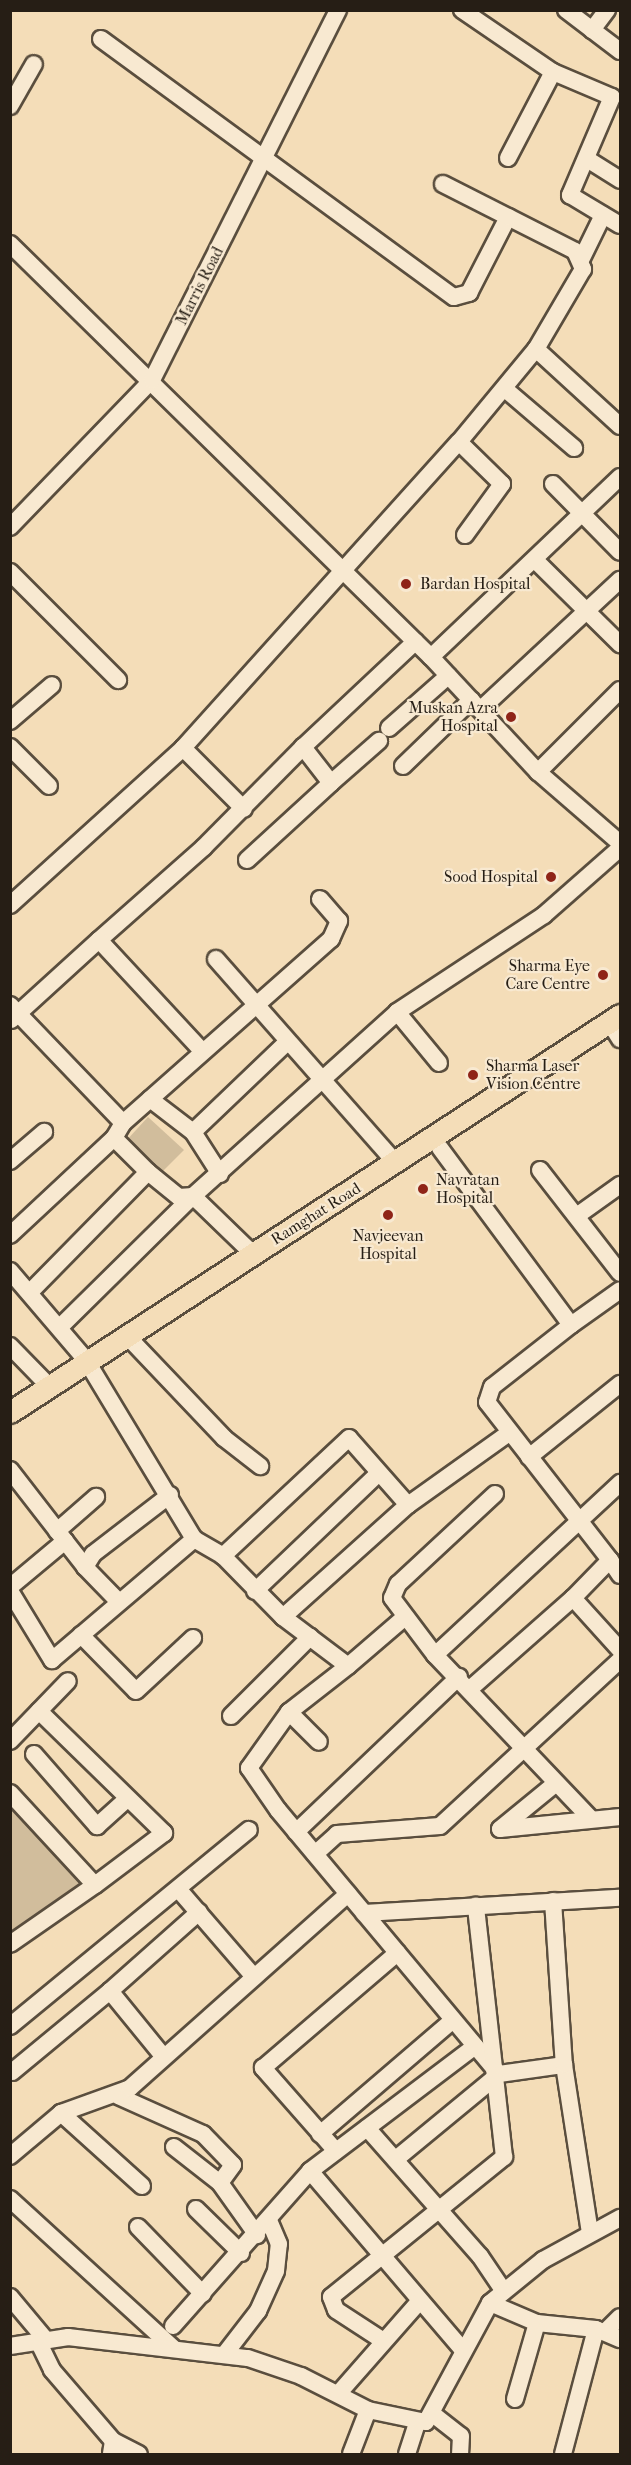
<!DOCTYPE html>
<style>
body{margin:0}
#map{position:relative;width:631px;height:2465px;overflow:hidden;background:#f4ddb8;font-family:"IM FELL French Canon",serif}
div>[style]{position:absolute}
.green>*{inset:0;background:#d1bd9c}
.roads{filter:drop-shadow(2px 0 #5a4e3e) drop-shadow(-2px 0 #5a4e3e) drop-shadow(0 2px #5a4e3e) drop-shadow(0 -2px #5a4e3e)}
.minor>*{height:16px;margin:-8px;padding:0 8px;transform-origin:8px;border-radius:8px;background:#f8e9d1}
.major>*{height:21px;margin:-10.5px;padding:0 10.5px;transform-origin:10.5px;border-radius:10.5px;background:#f4ddb8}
.dots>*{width:16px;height:16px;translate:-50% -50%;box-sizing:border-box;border:3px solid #f8e9d1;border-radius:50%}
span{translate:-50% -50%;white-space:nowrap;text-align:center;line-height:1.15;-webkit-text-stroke:4.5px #f8e9d1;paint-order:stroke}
.street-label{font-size:16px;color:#261e15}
.poi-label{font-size:16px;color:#261e15}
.left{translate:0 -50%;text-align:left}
.right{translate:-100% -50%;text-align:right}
.frame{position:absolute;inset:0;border:12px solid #261e15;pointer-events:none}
</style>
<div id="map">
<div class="green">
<div style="clip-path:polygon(148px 1117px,184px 1150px,155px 1179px,125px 1142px)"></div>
<div style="clip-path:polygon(10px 1793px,95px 1885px,10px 1944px)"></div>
</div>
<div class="roads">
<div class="minor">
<div style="left:462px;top:10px;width:110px;rotate:34.3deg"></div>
<div style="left:553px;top:72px;width:64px;rotate:23deg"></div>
<div style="left:612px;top:97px;width:107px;rotate:113.2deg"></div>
<div style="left:570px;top:195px;width:58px;rotate:31deg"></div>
<div style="left:566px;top:10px;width:68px;rotate:37.2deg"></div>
<div style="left:592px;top:30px;width:25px;rotate:-53deg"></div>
<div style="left:101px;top:39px;width:437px;rotate:36.2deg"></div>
<div style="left:454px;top:297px;width:16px;rotate:-15deg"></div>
<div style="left:469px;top:293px;width:85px;rotate:-62.8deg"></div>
<div style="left:508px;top:217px;width:75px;rotate:26.9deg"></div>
<div style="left:575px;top:251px;width:20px;rotate:66deg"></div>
<div style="left:583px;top:269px;width:93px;rotate:120.4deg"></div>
<div style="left:536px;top:349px;width:114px;rotate:42.5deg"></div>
<div style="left:10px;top:106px;width:48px;rotate:-60.3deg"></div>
<div style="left:508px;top:158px;width:97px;rotate:-62.4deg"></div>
<div style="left:587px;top:159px;width:39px;rotate:32deg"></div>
<div style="left:443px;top:184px;width:73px;rotate:26.9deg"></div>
<div style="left:10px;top:244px;width:590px;rotate:44.45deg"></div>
<div style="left:431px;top:657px;width:157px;rotate:47.1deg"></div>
<div style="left:538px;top:772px;width:108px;rotate:40.9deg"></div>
<div style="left:581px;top:260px;width:50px;rotate:-63.9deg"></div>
<div style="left:505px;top:389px;width:91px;rotate:40.5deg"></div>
<div style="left:553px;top:484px;width:95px;rotate:45.4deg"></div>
<div style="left:10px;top:527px;width:204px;rotate:-46deg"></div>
<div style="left:152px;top:380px;width:414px;rotate:-63.3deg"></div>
<div style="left:465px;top:535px;width:63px;rotate:-54deg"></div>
<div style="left:502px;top:484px;width:60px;rotate:-135.7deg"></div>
<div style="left:459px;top:442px;width:121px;rotate:-50.4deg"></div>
<div style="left:535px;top:560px;width:120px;rotate:44.7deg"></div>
<div style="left:10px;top:572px;width:153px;rotate:45deg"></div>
<div style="left:431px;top:657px;width:261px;rotate:-43.6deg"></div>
<div style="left:481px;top:709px;width:190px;rotate:-42.9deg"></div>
<div style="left:10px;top:721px;width:55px;rotate:-40.6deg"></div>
<div style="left:389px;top:728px;width:79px;rotate:-41.4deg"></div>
<div style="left:10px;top:747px;width:55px;rotate:45deg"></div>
<div style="left:183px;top:748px;width:86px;rotate:45deg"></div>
<div style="left:403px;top:766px;width:95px;rotate:-44.1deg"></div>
<div style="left:538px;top:772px;width:116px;rotate:-45deg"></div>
<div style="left:331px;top:783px;width:64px;rotate:-41.2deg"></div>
<div style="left:247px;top:860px;width:114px;rotate:-42.5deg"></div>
<div style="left:331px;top:783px;width:46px;rotate:-127.9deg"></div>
<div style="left:303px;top:747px;width:154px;rotate:-43.2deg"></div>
<div style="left:10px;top:905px;width:234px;rotate:-42.2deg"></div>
<div style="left:183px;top:748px;width:412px;rotate:-48deg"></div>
<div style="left:99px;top:940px;width:140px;rotate:-41.5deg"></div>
<div style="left:204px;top:847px;width:141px;rotate:-45.3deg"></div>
<div style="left:216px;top:959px;width:272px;rotate:48.6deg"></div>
<div style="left:10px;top:1005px;width:163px;rotate:46.2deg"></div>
<div style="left:123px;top:1123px;width:17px;rotate:121deg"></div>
<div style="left:114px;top:1138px;width:48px;rotate:45deg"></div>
<div style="left:148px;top:1172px;width:168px;rotate:134.5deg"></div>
<div style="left:397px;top:1012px;width:176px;rotate:-33.4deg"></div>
<div style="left:544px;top:915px;width:101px;rotate:-41.4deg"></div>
<div style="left:11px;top:1020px;width:119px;rotate:-42.3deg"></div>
<div style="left:99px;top:940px;width:151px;rotate:47.1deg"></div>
<div style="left:610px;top:1023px;width:19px;rotate:58deg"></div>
<div style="left:150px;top:1099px;width:54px;rotate:37.5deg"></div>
<div style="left:193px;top:1132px;width:50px;rotate:57.3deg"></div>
<div style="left:123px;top:1123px;width:278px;rotate:-41.5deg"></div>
<div style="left:331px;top:939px;width:20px;rotate:-66deg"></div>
<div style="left:339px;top:921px;width:29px;rotate:-131deg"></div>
<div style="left:193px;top:1132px;width:129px;rotate:-43.7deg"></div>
<div style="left:440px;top:1148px;width:220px;rotate:53.5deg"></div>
<div style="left:571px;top:1325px;width:100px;rotate:141.9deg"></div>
<div style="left:492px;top:1387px;width:16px;rotate:108deg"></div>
<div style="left:487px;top:1402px;width:200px;rotate:52.1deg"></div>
<div style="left:610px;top:1560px;width:53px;rotate:134.2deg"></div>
<div style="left:10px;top:1161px;width:45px;rotate:-40.5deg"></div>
<div style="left:540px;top:1170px;width:130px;rotate:52.2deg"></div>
<div style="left:148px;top:1172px;width:40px;rotate:39deg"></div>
<div style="left:179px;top:1197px;width:14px;rotate:-4deg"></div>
<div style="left:578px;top:1215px;width:52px;rotate:-35.5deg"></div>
<div style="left:10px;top:1235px;width:142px;rotate:-43deg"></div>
<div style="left:253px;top:1254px;width:83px;rotate:-136deg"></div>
<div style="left:193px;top:1196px;width:275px;rotate:-42deg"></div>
<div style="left:397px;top:1012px;width:66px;rotate:50.5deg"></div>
<div style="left:10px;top:1271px;width:117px;rotate:49.5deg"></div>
<div style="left:86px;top:1360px;width:209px;rotate:58.9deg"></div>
<div style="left:194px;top:1539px;width:34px;rotate:30deg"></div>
<div style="left:571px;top:1325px;width:60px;rotate:-35.5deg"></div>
<div style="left:61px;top:1326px;width:185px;rotate:-44.6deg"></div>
<div style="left:127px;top:1336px;width:141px;rotate:46.4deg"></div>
<div style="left:224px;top:1438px;width:46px;rotate:37.9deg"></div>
<div style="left:10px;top:1346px;width:56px;rotate:45.7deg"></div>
<div style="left:529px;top:1457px;width:117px;rotate:-38.7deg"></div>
<div style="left:10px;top:1470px;width:90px;rotate:52.2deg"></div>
<div style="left:65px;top:1541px;width:72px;rotate:140.1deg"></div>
<div style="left:495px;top:1494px;width:132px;rotate:137.1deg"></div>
<div style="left:398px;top:1584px;width:15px;rotate:113deg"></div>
<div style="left:392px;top:1598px;width:71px;rotate:53deg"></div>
<div style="left:435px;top:1655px;width:226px;rotate:46.4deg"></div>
<div style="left:408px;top:1505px;width:124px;rotate:-35.5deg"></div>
<div style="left:57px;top:1531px;width:52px;rotate:-41.1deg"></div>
<div style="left:65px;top:1541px;width:33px;rotate:52deg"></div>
<div style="left:85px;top:1567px;width:15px;rotate:-58deg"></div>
<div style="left:93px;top:1554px;width:97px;rotate:-37.5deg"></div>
<div style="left:610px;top:1560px;width:18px;rotate:56deg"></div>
<div style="left:85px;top:1567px;width:49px;rotate:45.8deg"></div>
<div style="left:10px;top:1591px;width:81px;rotate:58.7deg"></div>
<div style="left:52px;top:1660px;width:187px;rotate:-40.4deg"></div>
<div style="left:255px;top:1591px;width:171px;rotate:-43.6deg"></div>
<div style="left:283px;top:1617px;width:168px;rotate:-41.9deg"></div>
<div style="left:408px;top:1505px;width:89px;rotate:-131.4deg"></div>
<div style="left:349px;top:1438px;width:173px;rotate:136.9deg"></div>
<div style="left:223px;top:1556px;width:86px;rotate:45.5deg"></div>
<div style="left:283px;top:1617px;width:81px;rotate:37deg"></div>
<div style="left:348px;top:1666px;width:75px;rotate:142.1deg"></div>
<div style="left:289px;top:1712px;width:69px;rotate:125.5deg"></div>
<div style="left:249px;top:1768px;width:51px;rotate:55.4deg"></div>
<div style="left:278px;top:1810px;width:344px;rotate:50.1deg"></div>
<div style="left:499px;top:2074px;width:66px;rotate:-7.9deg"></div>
<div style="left:564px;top:2065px;width:169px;rotate:81.2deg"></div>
<div style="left:81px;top:1635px;width:78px;rotate:45.5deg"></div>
<div style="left:136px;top:1691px;width:78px;rotate:-42.9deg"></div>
<div style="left:435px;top:1655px;width:253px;rotate:-42.9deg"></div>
<div style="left:348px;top:1666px;width:75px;rotate:-40.7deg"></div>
<div style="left:471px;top:1688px;width:136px;rotate:-41.4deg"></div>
<div style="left:573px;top:1598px;width:70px;rotate:47.9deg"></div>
<div style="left:39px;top:1711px;width:175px;rotate:44.3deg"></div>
<div style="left:164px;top:1833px;width:86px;rotate:143deg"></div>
<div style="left:289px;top:1712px;width:42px;rotate:45deg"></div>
<div style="left:231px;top:1716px;width:112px;rotate:-45deg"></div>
<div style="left:10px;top:1741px;width:83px;rotate:-46deg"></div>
<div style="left:34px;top:1754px;width:96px;rotate:48.8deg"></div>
<div style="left:97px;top:1826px;width:40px;rotate:-42deg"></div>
<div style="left:10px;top:1793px;width:125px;rotate:47.3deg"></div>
<div style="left:95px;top:1885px;width:103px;rotate:145.2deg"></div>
<div style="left:500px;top:1829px;width:121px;rotate:-5.7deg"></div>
<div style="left:500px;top:1829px;width:71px;rotate:-39.3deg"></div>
<div style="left:296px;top:1832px;width:225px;rotate:-43.6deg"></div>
<div style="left:315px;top:1854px;width:30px;rotate:-42deg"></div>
<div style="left:337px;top:1834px;width:103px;rotate:-4.4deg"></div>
<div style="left:440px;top:1826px;width:245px;rotate:-42.7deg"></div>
<div style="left:179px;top:1890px;width:115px;rotate:49.2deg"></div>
<div style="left:553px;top:1901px;width:164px;rotate:86.2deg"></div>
<div style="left:364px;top:1913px;width:256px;rotate:-3.4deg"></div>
<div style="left:10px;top:2026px;width:309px;rotate:-39.4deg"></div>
<div style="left:163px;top:2056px;width:84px;rotate:-129.2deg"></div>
<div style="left:110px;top:1991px;width:119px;rotate:-41.6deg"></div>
<div style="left:12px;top:2072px;width:127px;rotate:-39.6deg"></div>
<div style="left:118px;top:2096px;width:93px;rotate:24.1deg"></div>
<div style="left:203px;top:2134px;width:43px;rotate:45.9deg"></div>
<div style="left:233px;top:2165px;width:22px;rotate:126deg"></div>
<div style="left:61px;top:2113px;width:109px;rotate:42deg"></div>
<div style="left:367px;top:2128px;width:171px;rotate:48.6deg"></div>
<div style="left:480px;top:2256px;width:41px;rotate:55.9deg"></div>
<div style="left:320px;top:2134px;width:175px;rotate:-40.6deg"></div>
<div style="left:174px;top:2147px;width:58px;rotate:38deg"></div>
<div style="left:220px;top:2183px;width:64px;rotate:54.6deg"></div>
<div style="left:336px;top:2151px;width:111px;rotate:-131.3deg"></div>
<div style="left:263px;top:2068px;width:177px;rotate:-40.6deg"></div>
<div style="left:10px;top:2156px;width:67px;rotate:-40.1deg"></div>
<div style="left:61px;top:2113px;width:73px;rotate:-19.9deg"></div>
<div style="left:130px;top:2088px;width:292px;rotate:-41.7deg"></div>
<div style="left:396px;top:2159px;width:134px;rotate:-39.5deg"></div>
<div style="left:310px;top:2171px;width:234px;rotate:49.5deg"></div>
<div style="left:10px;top:2199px;width:222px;rotate:42.4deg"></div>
<div style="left:196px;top:2209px;width:63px;rotate:44.4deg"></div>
<div style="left:138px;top:2227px;width:93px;rotate:45.9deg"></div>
<div style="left:10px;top:2297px;width:56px;rotate:50.1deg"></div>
<div style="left:490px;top:2303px;width:51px;rotate:23.1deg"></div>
<div style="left:537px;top:2323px;width:59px;rotate:5.8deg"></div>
<div style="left:596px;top:2329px;width:26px;rotate:23deg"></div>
<div style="left:173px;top:2326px;width:207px;rotate:-48.5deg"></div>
<div style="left:310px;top:2171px;width:207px;rotate:-37.1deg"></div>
<div style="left:605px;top:2332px;width:21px;rotate:-45deg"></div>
<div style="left:382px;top:2340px;width:55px;rotate:-146.9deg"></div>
<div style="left:336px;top:2310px;width:14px;rotate:-111deg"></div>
<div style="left:331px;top:2297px;width:223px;rotate:-39deg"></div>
<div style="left:504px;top:2157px;width:253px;rotate:-96.4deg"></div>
<div style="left:38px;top:2341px;width:32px;rotate:64deg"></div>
<div style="left:52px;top:2370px;width:94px;rotate:49.3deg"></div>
<div style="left:113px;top:2441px;width:13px;rotate:99deg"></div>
<div style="left:10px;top:2346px;width:59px;rotate:-8.8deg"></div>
<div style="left:68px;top:2337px;width:181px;rotate:6.7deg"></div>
<div style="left:248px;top:2358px;width:56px;rotate:18.8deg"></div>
<div style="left:301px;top:2376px;width:75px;rotate:26.9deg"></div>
<div style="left:368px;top:2410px;width:59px;rotate:11.7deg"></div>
<div style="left:426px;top:2422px;width:135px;rotate:-61.7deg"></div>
<div style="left:490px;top:2303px;width:68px;rotate:-39.1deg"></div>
<div style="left:543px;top:2260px;width:88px;rotate:-28.6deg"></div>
<div style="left:224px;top:2355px;width:56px;rotate:-52.3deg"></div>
<div style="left:258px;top:2311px;width:44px;rotate:-65.8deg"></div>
<div style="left:276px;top:2271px;width:27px;rotate:-84deg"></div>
<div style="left:279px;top:2244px;width:25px;rotate:-113deg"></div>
<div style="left:338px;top:2394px;width:121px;rotate:-48.7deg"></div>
<div style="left:515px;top:2399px;width:79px;rotate:-73.9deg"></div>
<div style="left:434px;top:2415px;width:34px;rotate:38deg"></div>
<div style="left:461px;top:2436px;width:18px;rotate:93deg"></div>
<div style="left:113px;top:2441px;width:29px;rotate:27deg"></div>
<div style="left:351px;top:2454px;width:47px;rotate:-68.9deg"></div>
<div style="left:407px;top:2454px;width:32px;rotate:-72deg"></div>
<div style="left:563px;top:2454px;width:129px;rotate:-75.2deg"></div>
</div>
<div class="major">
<div style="left:10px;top:1412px;width:728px;rotate:-33.06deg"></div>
</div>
</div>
<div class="dots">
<div style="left:406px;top:584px;background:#8f2418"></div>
<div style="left:511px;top:717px;background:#8f2418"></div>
<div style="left:551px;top:877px;background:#8f2418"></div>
<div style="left:603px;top:975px;background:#8f2418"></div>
<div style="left:473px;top:1075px;background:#8f2418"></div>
<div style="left:423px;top:1189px;background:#8f2418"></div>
<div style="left:388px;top:1215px;background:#8f2418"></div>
</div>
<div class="street-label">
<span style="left:200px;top:286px;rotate:-63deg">Marris Road</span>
<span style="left:316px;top:1214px;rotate:-32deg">Ramghat Road</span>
</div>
<div class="poi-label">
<span class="left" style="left:420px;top:584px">Bardan Hospital</span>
<span class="right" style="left:498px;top:717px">Muskan Azra<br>Hospital</span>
<span class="right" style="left:538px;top:877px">Sood Hospital</span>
<span class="right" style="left:590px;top:975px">Sharma Eye<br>Care Centre</span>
<span class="left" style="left:486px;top:1075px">Sharma Laser<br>Vision Centre</span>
<span class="left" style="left:436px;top:1189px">Navratan<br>Hospital</span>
<span style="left:388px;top:1245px">Navjeevan<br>Hospital</span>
</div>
<div class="frame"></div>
</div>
